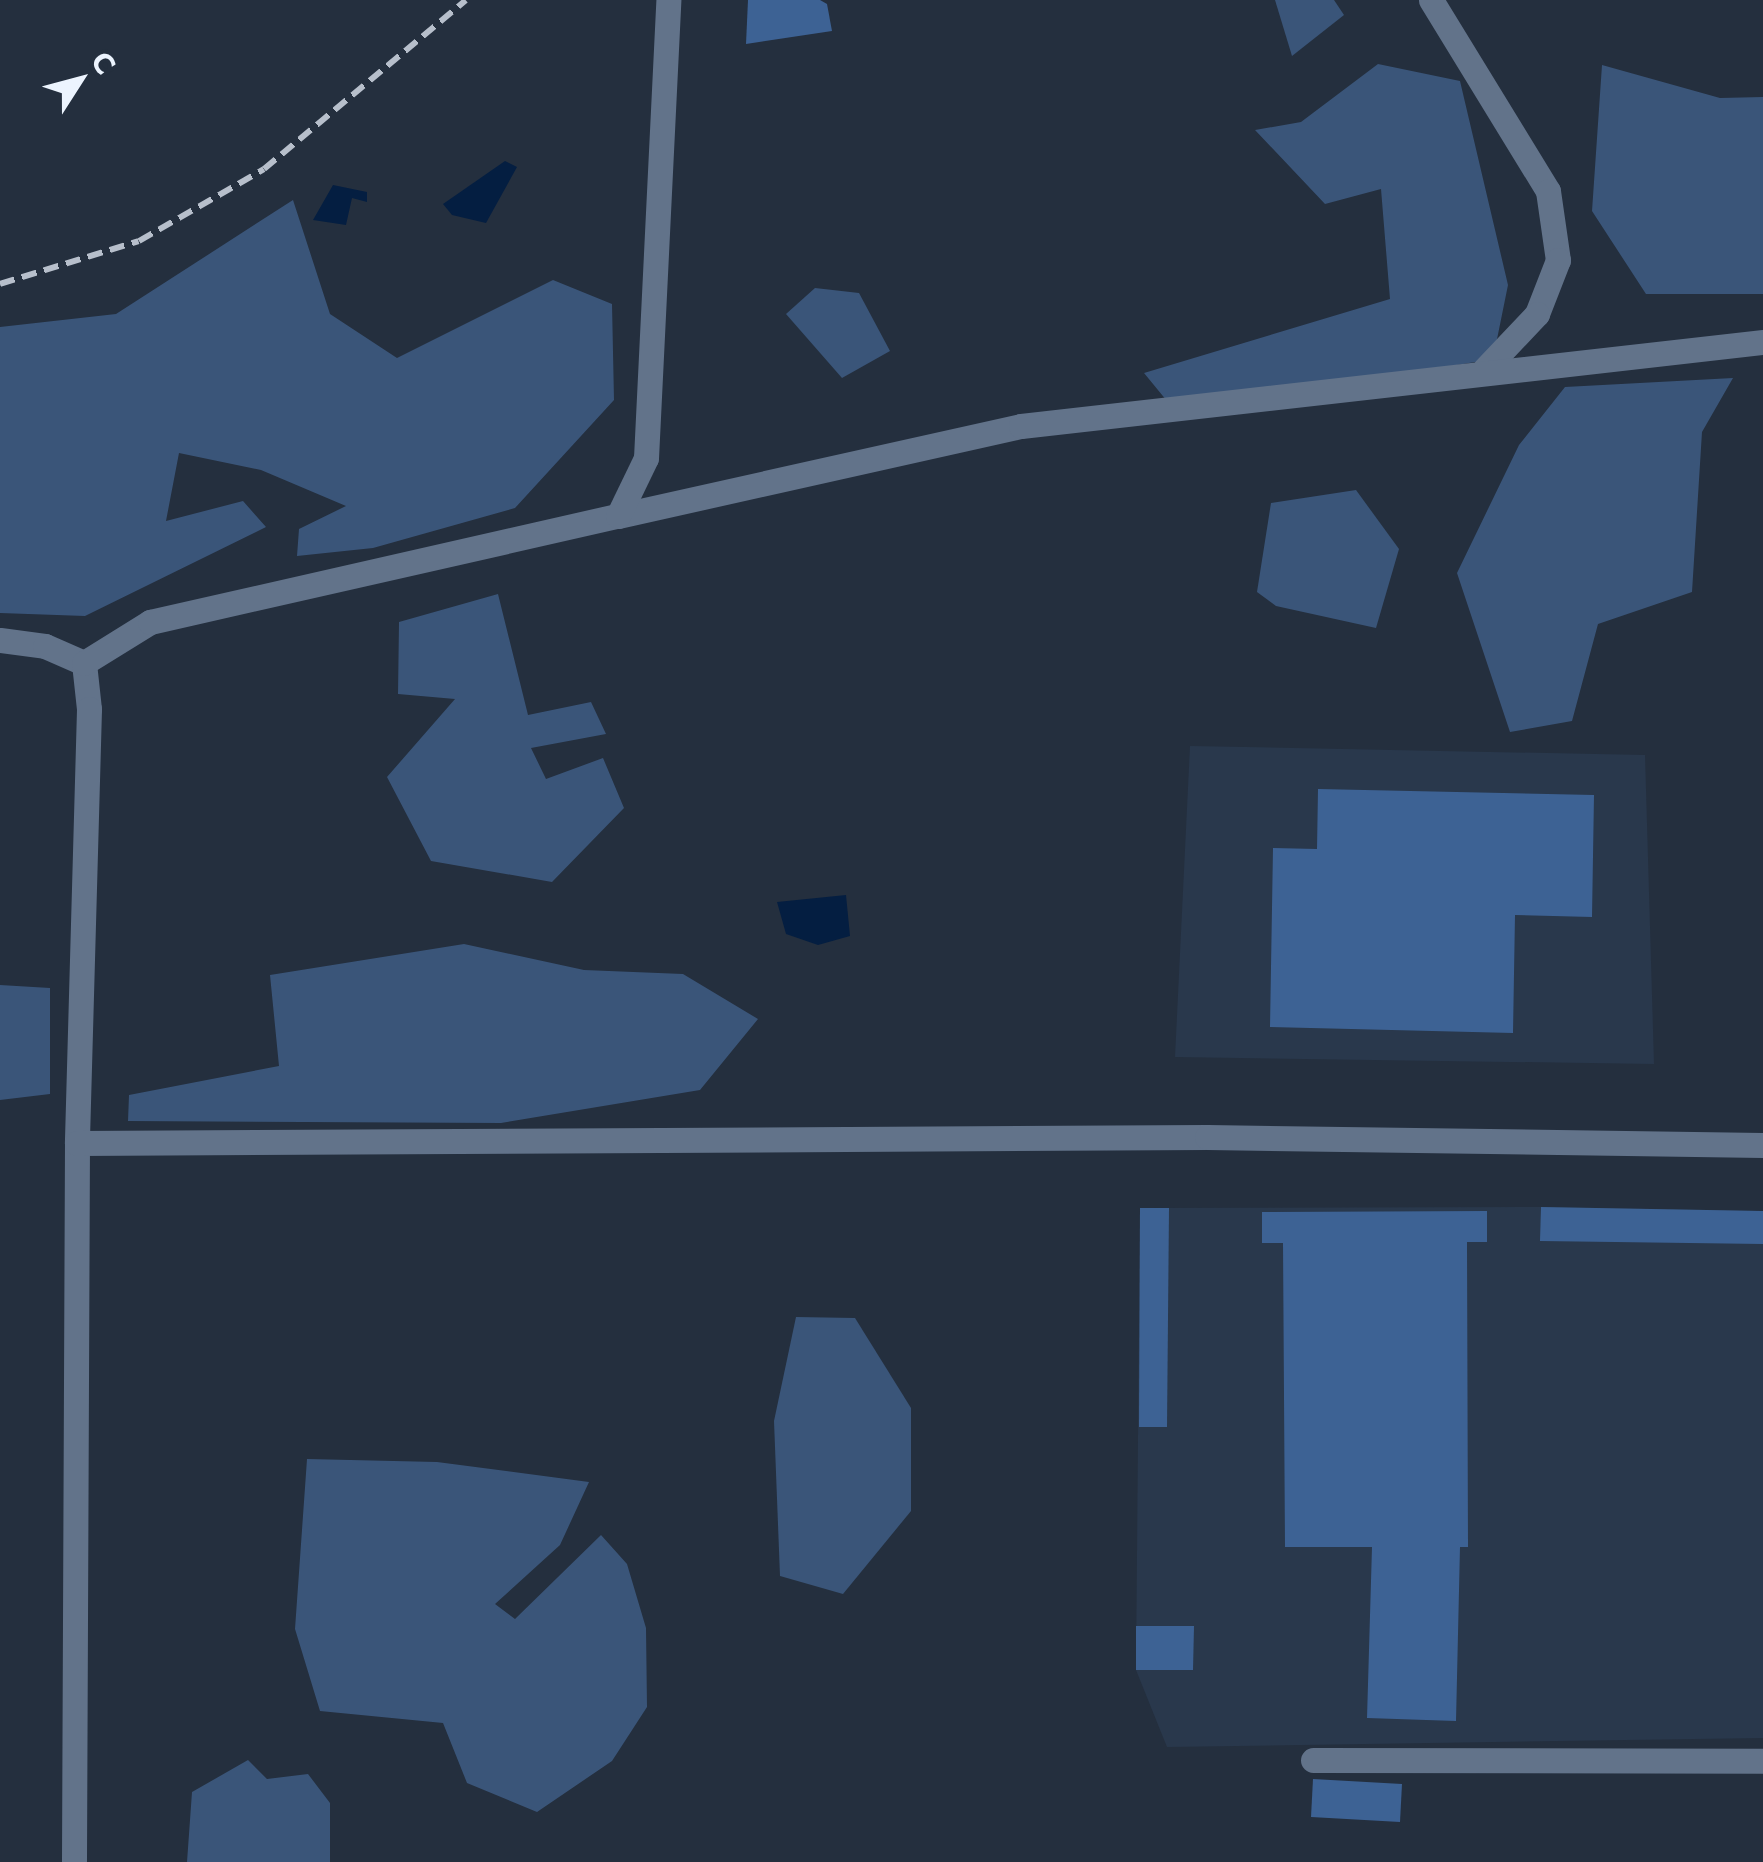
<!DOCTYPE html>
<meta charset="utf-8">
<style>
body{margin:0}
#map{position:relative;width:1763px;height:1862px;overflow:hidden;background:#242f3e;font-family:Commissioner,sans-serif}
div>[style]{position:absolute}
.built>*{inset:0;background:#29384c}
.green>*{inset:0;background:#3a5579}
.water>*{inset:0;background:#041e41}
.building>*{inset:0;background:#3d6294}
.minor>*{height:25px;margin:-12.5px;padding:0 12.5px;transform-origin:12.5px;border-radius:12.5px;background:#62738a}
.rail>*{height:6px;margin-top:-3px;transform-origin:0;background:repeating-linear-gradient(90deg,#b7bfcb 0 15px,transparent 0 23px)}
span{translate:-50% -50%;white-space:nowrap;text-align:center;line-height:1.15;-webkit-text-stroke:8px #242f3e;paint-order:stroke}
.north{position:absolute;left:30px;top:30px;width:100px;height:100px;-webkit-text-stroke:8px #242f3e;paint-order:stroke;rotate:54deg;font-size:28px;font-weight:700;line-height:40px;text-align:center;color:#ecf4fe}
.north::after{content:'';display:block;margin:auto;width:35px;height:45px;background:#ecf4fe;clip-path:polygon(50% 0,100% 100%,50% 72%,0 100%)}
</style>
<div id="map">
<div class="built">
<div style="clip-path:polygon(1190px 746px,1645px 755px,1654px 1064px,1175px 1057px)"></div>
<div style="clip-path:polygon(1541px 1207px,1763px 1211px,1763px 1738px,1167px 1747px,1136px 1670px,1140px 1208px)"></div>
</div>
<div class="green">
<div style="clip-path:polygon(1275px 0,1334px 0,1344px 15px,1292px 56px)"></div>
<div style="clip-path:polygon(1378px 64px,1460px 81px,1508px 285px,1493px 359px,1176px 412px,1144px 373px,1390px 299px,1381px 189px,1325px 204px,1255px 130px,1301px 122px)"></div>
<div style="clip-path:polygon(1602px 65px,1720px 98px,1763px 97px,1763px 294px,1646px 294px,1592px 211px)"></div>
<div style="clip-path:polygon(293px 200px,330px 314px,397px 358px,553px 280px,612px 304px,614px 400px,515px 508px,373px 548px,297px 556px,299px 529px,346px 506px,261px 470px,179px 453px,166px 521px,243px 501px,266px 527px,85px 616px,0 613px,0 327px,116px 314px)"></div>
<div style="clip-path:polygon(815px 288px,859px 293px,890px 351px,842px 378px,786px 314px)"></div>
<div style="clip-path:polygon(1733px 378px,1702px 432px,1692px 592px,1598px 624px,1572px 721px,1510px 732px,1457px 573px,1519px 445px,1565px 387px)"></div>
<div style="clip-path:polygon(1356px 490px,1399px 549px,1376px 628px,1276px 606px,1257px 592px,1271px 503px)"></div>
<div style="clip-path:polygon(498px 594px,528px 715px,591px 702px,606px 734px,531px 748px,546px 779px,603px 758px,624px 808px,552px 882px,431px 861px,387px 777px,455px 699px,398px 694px,399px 622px)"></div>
<div style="clip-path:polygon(464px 944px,584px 970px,683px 974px,758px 1019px,700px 1090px,501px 1123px,128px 1121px,129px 1095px,279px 1066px,270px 975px)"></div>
<div style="clip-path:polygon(0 985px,50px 988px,50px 1094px,0 1100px)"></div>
<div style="clip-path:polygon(796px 1317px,855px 1318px,911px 1408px,911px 1511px,843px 1594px,780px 1576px,774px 1421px)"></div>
<div style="clip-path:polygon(307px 1459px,437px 1462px,589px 1482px,560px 1545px,495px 1604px,515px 1619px,601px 1535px,627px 1564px,646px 1628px,647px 1707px,612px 1761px,537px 1812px,467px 1783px,443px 1723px,320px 1711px,295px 1629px)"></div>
<div style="clip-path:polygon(248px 1760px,267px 1779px,308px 1774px,330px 1803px,330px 1862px,187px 1862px,192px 1792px)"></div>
</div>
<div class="water">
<div style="clip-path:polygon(505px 161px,517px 167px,486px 223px,452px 215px,443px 204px)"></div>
<div style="clip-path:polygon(333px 185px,367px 192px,367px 202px,352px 198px,346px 225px,313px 220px)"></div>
<div style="clip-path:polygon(846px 895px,850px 936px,818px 945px,786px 934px,777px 902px)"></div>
</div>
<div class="building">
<div style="clip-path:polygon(748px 0,820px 0,827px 4px,832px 31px,746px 44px)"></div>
<div style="clip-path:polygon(1318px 789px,1594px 795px,1592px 917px,1515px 915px,1513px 1033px,1270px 1027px,1273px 848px,1317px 849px)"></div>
<div style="clip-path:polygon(1541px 1207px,1763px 1211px,1763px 1244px,1540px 1241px)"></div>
<div style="clip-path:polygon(1140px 1208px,1169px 1208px,1167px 1427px,1139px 1427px)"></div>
<div style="clip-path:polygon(1487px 1211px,1487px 1242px,1467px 1242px,1468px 1547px,1460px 1547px,1456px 1721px,1367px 1718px,1372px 1547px,1285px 1547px,1283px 1243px,1262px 1243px,1262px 1212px)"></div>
<div style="clip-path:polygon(1136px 1626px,1194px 1626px,1193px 1670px,1136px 1670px)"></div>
<div style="clip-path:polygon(1313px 1779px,1402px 1784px,1400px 1822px,1311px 1817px)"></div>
</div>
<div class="minor">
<div style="left:1431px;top:0;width:224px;rotate:58.5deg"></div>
<div style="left:1548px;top:191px;width:70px;rotate:81.8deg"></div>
<div style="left:1558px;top:260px;width:58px;rotate:111.3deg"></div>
<div style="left:1537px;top:314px;width:77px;rotate:133.4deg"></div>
<div style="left:618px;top:516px;width:413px;rotate:-12.6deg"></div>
<div style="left:1021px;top:426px;width:747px;rotate:-6.46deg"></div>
<div style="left:0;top:640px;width:45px;rotate:7.6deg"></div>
<div style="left:45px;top:646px;width:43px;rotate:23.6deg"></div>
<div style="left:84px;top:663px;width:46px;rotate:83.8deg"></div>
<div style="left:89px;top:709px;width:434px;rotate:91.6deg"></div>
<div style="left:77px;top:1143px;width:719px;rotate:90.24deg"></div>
<div style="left:84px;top:663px;width:78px;rotate:-31.8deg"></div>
<div style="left:150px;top:622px;width:480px;rotate:-12.8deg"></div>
<div style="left:618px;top:516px;width:64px;rotate:-64.2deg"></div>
<div style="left:646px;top:458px;width:459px;rotate:-87.2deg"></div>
<div style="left:77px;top:1143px;width:1130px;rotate:-0.3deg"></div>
<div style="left:1207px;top:1137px;width:556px;rotate:0.82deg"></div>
<div style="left:1313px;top:1760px;width:450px;rotate:0.1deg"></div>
</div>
<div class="rail">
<div style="left:0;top:284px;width:145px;rotate:-17.2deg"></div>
<div style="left:139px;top:241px;width:144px;rotate:-29.9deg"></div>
<div style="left:264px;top:169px;width:263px;rotate:-39.9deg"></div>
</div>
<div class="north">С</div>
</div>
